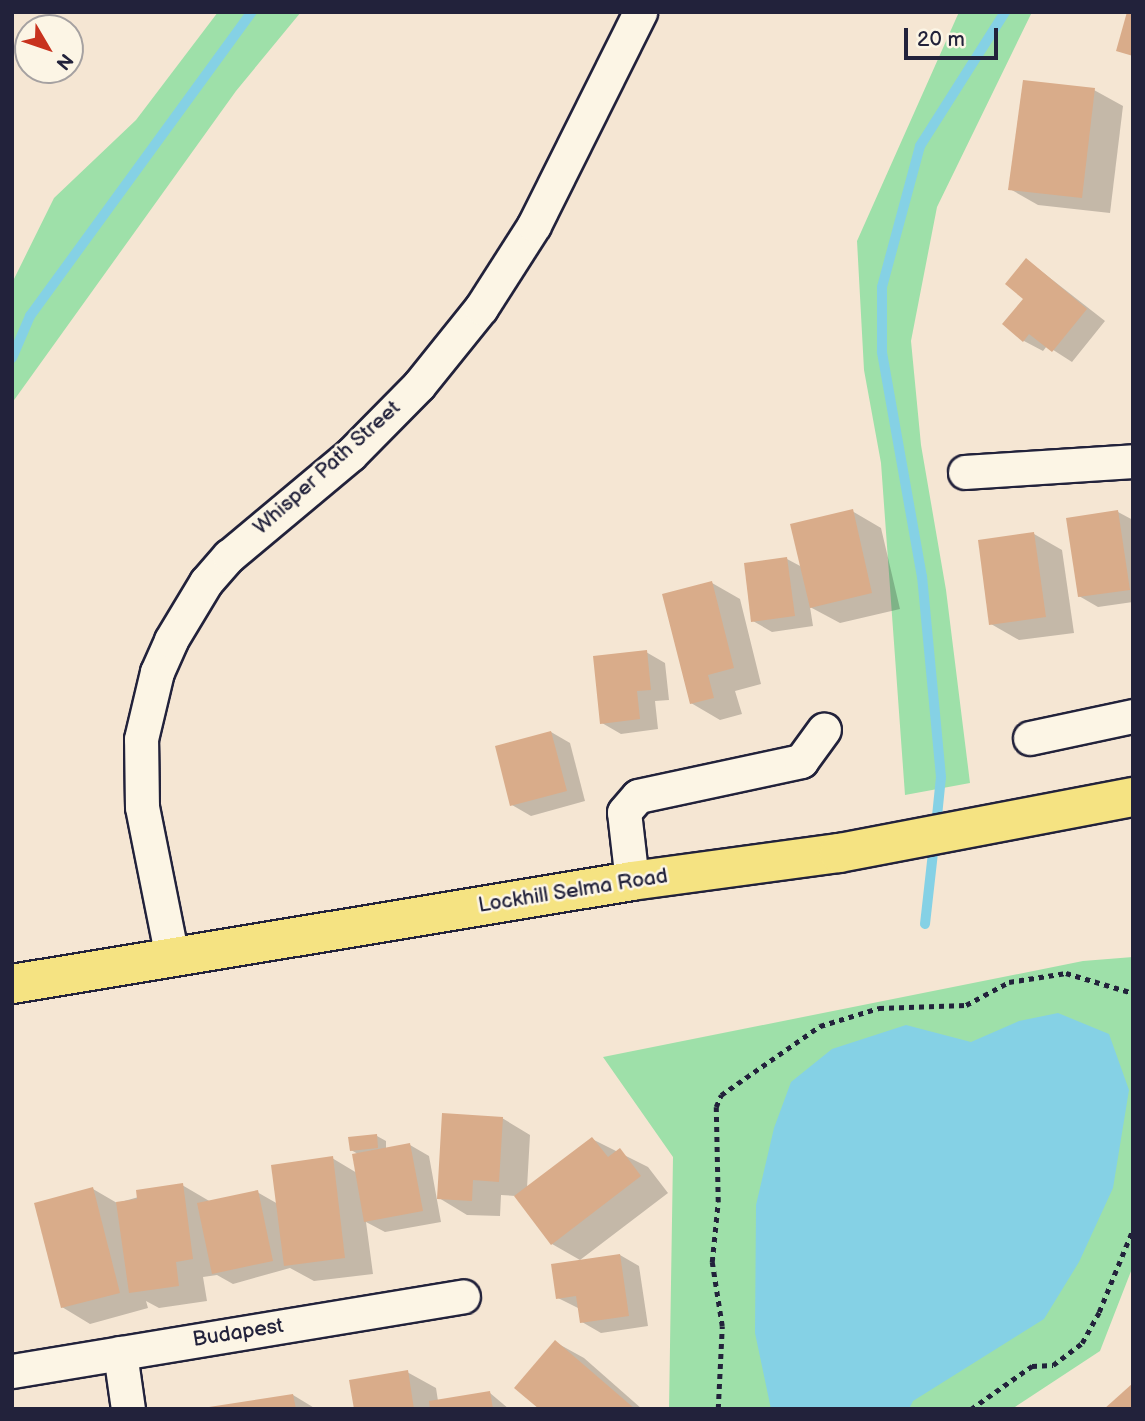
<!DOCTYPE html>
<style>
body{margin:0}
#map{position:relative;width:1145px;height:1421px;overflow:hidden;background:#f5e6d3;font-family:"Balsamiq Sans",sans-serif}
div>[style]{position:absolute}
.green>*{inset:0;background:#9ee0a9}
.water>*{inset:0;background:#85d1e5}
.shadow>*{inset:0;background:#0003}
.stream>*{height:10px;margin:-5px;padding:0 5px;transform-origin:5px;border-radius:5px;background:#85d1e5}
.building>*{inset:0;background:#d9ac8a}
.path>*{height:4.5px;margin-top:-2.25px;transform-origin:0;background:repeating-linear-gradient(90deg,#22223b 0 5px,transparent 0 10px)}
.roads{filter:drop-shadow(2px 0 #22223b) drop-shadow(-2px 0 #22223b) drop-shadow(0 2px #22223b) drop-shadow(0 -2px #22223b)}
.minor>*{height:33px;margin:-16.5px;padding:0 16.5px;transform-origin:16.5px;border-radius:16.5px;background:#fcf5e5}
.major>*{height:38px;margin:-19px;padding:0 19px;transform-origin:19px;border-radius:19px;background:#f5e382}
span{translate:-50% -50%;white-space:nowrap;text-align:center;line-height:1.15;-webkit-text-stroke:5px #fcf5e5;paint-order:stroke}
.street-label{font-size:21px;color:#22223b}
.frame{position:absolute;inset:0;border:14px solid #22223b;pointer-events:none}
.north{position:absolute;left:14px;top:14px;width:70px;height:70px;box-sizing:border-box;background:#fcf5e5;border:2px solid #a5a1a1;border-radius:50%;rotate:129deg;font-size:19px;font-weight:700;line-height:28px;text-align:center;color:#22223b}
.north::after{content:'';display:block;margin:auto;width:24px;height:32px;background:#c8321e;clip-path:polygon(50% 0,100% 100%,50% 72%,0 100%)}
.scale{position:absolute;left:904px;top:28px;width:94px;height:32px;box-sizing:border-box;border:4px solid #22223b;border-top:0;padding-left:9px;font-size:21px;line-height:24px;white-space:nowrap;color:#22223b;-webkit-text-stroke:5px #fcf5e5;paint-order:stroke}
</style>
<div id="map">
<div class="green">
<div style="clip-path:polygon(218px 12px,301px 12px,236px 91px,12px 403px,12px 283px,54px 198px,136px 120px)"></div>
<div style="clip-path:polygon(959px 12px,1032px 12px,937px 207px,911px 341px,921px 445px,946px 590px,970px 783px,905px 795px,881px 463px,864px 370px,857px 241px)"></div>
<div style="clip-path:polygon(1133px 957px,1133px 1266px,1100px 1351px,1012px 1409px,669px 1409px,673px 1157px,603px 1057px,1083px 961px)"></div>
</div>
<div class="water">
<div style="clip-path:polygon(1058px 1013px,1109px 1034px,1129px 1090px,1113px 1188px,1079px 1262px,1044px 1319px,913px 1401px,909px 1409px,771px 1409px,755px 1333px,756px 1205px,774px 1128px,791px 1082px,832px 1049px,906px 1025px,971px 1042px,1019px 1021px)"></div>
</div>
<div class="shadow">
<div style="clip-path:polygon(1094px 90px,1123px 106px,1110px 213px,1038px 205px,1010px 189px)"></div>
<div style="clip-path:polygon(1027px 260px,1105px 321px,1072px 362px,1047px 346px,1043px 351px,1024px 341px)"></div>
<div style="clip-path:polygon(852px 511px,881px 528px,900px 609px,840px 623px,810px 607px,813px 626px,772px 632px,753px 621px,787px 559px,802px 567px)"></div>
<div style="clip-path:polygon(1118px 512px,1133px 520px,1133px 602px,1098px 607px,1079px 596px)"></div>
<div style="clip-path:polygon(1034px 534px,1062px 550px,1074px 633px,1019px 640px,991px 624px)"></div>
<div style="clip-path:polygon(712px 583px,740px 599px,761px 684px,735px 691px,742px 714px,720px 720px,691px 703px)"></div>
<div style="clip-path:polygon(646px 652px,665px 663px,669px 700px,655px 701px,658px 729px,621px 734px,602px 723px)"></div>
<div style="clip-path:polygon(551px 732px,570px 743px,585px 801px,531px 816px,512px 805px)"></div>
<div style="clip-path:polygon(502px 1118px,530px 1135px,527px 1188px,592px 1139px,648px 1167px,668px 1193px,580px 1260px,552px 1244px,516px 1196px,501px 1195px,500px 1216px,467px 1215px,439px 1198px)"></div>
<div style="clip-path:polygon(377px 1136px,386px 1141px,386px 1149px,410px 1145px,429px 1156px,441px 1222px,385px 1232px,366px 1222px,373px 1274px,314px 1281px,290px 1268px,233px 1284px,217px 1275px,203px 1277px,207px 1301px,159px 1308px,146px 1301px,148px 1308px,90px 1324px,62px 1307px,93px 1189px,117px 1203px,182px 1185px,211px 1202px,257px 1192px,278px 1204px,332px 1158px,357px 1173px,358px 1154px,351px 1150px)"></div>
<div style="clip-path:polygon(620px 1255px,639px 1266px,648px 1326px,601px 1333px,582px 1322px,580px 1309px,558px 1298px)"></div>
<div style="clip-path:polygon(555px 1342px,584px 1358px,642px 1409px,542px 1409px)"></div>
<div style="clip-path:polygon(407px 1372px,436px 1388px,438px 1401px,490px 1393px,509px 1409px,355px 1409px)"></div>
<div style="clip-path:polygon(293px 1395px,316px 1409px,211px 1409px)"></div>
</div>
<div class="stream">
<div style="left:12px;top:358px;width:46px;rotate:-66.8deg"></div>
<div style="left:30px;top:316px;width:376px;rotate:-53.9deg"></div>
<div style="left:936px;top:826px;width:49px;rotate:-84.2deg"></div>
<div style="left:941px;top:777px;width:201px;rotate:-95.4deg"></div>
<div style="left:922px;top:577px;width:229px;rotate:-100.1deg"></div>
<div style="left:882px;top:352px;width:65px;rotate:-90deg"></div>
<div style="left:882px;top:287px;width:146px;rotate:-74.9deg"></div>
<div style="left:920px;top:146px;width:159px;rotate:-57.6deg"></div>
<div style="left:925px;top:924px;width:81px;rotate:-83.6deg"></div>
</div>
<div class="building">
<div style="clip-path:polygon(1127px 12px,1133px 12px,1133px 56px,1116px 51px)"></div>
<div style="clip-path:polygon(1023px 80px,1095px 88px,1082px 198px,1008px 190px)"></div>
<div style="clip-path:polygon(1026px 258px,1087px 309px,1052px 352px,1029px 334px,1023px 342px,1002px 324px,1023px 299px,1005px 284px)"></div>
<div style="clip-path:polygon(853px 509px,872px 593px,810px 608px,790px 524px)"></div>
<div style="clip-path:polygon(1118px 510px,1130px 590px,1078px 597px,1066px 518px)"></div>
<div style="clip-path:polygon(1034px 532px,1046px 617px,989px 625px,978px 540px)"></div>
<div style="clip-path:polygon(787px 557px,795px 616px,751px 622px,744px 563px)"></div>
<div style="clip-path:polygon(712px 581px,734px 668px,708px 675px,714px 698px,690px 704px,662px 594px)"></div>
<div style="clip-path:polygon(647px 650px,651px 690px,637px 691px,640px 719px,600px 724px,593px 656px)"></div>
<div style="clip-path:polygon(551px 731px,567px 791px,510px 806px,495px 746px)"></div>
<div style="clip-path:polygon(442px 1113px,503px 1117px,499px 1182px,473px 1180px,472px 1201px,437px 1199px)"></div>
<div style="clip-path:polygon(377px 1134px,378px 1148px,350px 1151px,348px 1137px)"></div>
<div style="clip-path:polygon(592px 1137px,608px 1157px,620px 1148px,641px 1176px,551px 1245px,514px 1196px)"></div>
<div style="clip-path:polygon(410px 1143px,423px 1211px,364px 1222px,352px 1154px)"></div>
<div style="clip-path:polygon(333px 1156px,345px 1258px,284px 1266px,271px 1165px)"></div>
<div style="clip-path:polygon(183px 1183px,193px 1259px,176px 1262px,179px 1286px,129px 1293px,116px 1202px,137px 1199px,136px 1190px)"></div>
<div style="clip-path:polygon(93px 1187px,120px 1293px,61px 1308px,34px 1203px)"></div>
<div style="clip-path:polygon(258px 1190px,273px 1261px,212px 1274px,197px 1203px)"></div>
<div style="clip-path:polygon(620px 1254px,629px 1316px,580px 1323px,576px 1296px,556px 1299px,551px 1264px)"></div>
<div style="clip-path:polygon(555px 1340px,635px 1409px,539px 1409px,514px 1388px)"></div>
<div style="clip-path:polygon(408px 1370px,414px 1409px,354px 1409px,349px 1380px)"></div>
<div style="clip-path:polygon(1133px 1383px,1133px 1409px,1104px 1409px)"></div>
<div style="clip-path:polygon(490px 1391px,493px 1409px,430px 1409px,429px 1401px)"></div>
<div style="clip-path:polygon(293px 1394px,296px 1409px,209px 1409px,209px 1407px)"></div>
</div>
<div class="path">
<div style="left:718px;top:1409px;width:83px;rotate:-87.2deg"></div>
<div style="left:722px;top:1326px;width:65px;rotate:-98.9deg"></div>
<div style="left:712px;top:1262px;width:60px;rotate:-84.3deg"></div>
<div style="left:718px;top:1202px;width:95px;rotate:-91.2deg"></div>
<div style="left:716px;top:1107px;width:13px;rotate:-67deg"></div>
<div style="left:721px;top:1095px;width:121px;rotate:-34.9deg"></div>
<div style="left:820px;top:1026px;width:62px;rotate:-17deg"></div>
<div style="left:879px;top:1008px;width:87px;rotate:-2deg"></div>
<div style="left:966px;top:1005px;width:49px;rotate:-28.1deg"></div>
<div style="left:1009px;top:982px;width:58px;rotate:-9deg"></div>
<div style="left:1066px;top:973px;width:70px;rotate:16.6deg"></div>
<div style="left:971px;top:1409px;width:75px;rotate:-35.2deg"></div>
<div style="left:1032px;top:1366px;width:21px;rotate:-3deg"></div>
<div style="left:1053px;top:1365px;width:36px;rotate:-37deg"></div>
<div style="left:1082px;top:1343px;width:35px;rotate:-61deg"></div>
<div style="left:1099px;top:1312px;width:90px;rotate:-67.7deg"></div>
</div>
<div class="roads">
<div class="minor">
<div style="left:965px;top:472px;width:168px;rotate:-3.7deg"></div>
<div style="left:1030px;top:738px;width:105px;rotate:-12.1deg"></div>
<div style="left:632px;top:881px;width:69px;rotate:-96.6deg"></div>
<div style="left:624px;top:812px;width:21px;rotate:-49deg"></div>
<div style="left:638px;top:796px;width:167px;rotate:-12.1deg"></div>
<div style="left:801px;top:761px;width:39px;rotate:-54deg"></div>
<div style="left:172px;top:957px;width:153px;rotate:-101.3deg"></div>
<div style="left:142px;top:807px;width:68px;rotate:-90.8deg"></div>
<div style="left:141px;top:739px;width:69px;rotate:-76.6deg"></div>
<div style="left:157px;top:672px;width:35px;rotate:-66deg"></div>
<div style="left:171px;top:640px;width:68px;rotate:-58.9deg"></div>
<div style="left:206px;top:582px;width:35px;rotate:-49deg"></div>
<div style="left:229px;top:556px;width:158px;rotate:-39.9deg"></div>
<div style="left:350px;top:455px;width:98px;rotate:-45.4deg"></div>
<div style="left:419px;top:385px;width:99px;rotate:-51.2deg"></div>
<div style="left:481px;top:308px;width:98px;rotate:-57.4deg"></div>
<div style="left:534px;top:225px;width:238px;rotate:-63.5deg"></div>
<div style="left:120px;top:1353px;width:57px;rotate:81.9deg"></div>
<div style="left:12px;top:1371px;width:457px;rotate:-9.4deg"></div>
</div>
<div class="major">
<div style="left:12px;top:984px;width:628px;rotate:-9.43deg"></div>
<div style="left:632px;top:881px;width:209px;rotate:-7.7deg"></div>
<div style="left:839px;top:853px;width:299px;rotate:-10.8deg"></div>
</div>
</div>
<div class="street-label">
<span style="left:327px;top:468px;rotate:-42deg">Whisper Path Street</span>
<span style="left:573px;top:891px;rotate:-9deg">Lockhill Selma Road</span>
<span style="left:238px;top:1333px;rotate:-9deg">Budapest</span>
</div>
<div class="frame"></div>
<div class="north">N</div>
<div class="scale">20 m</div>
</div>
